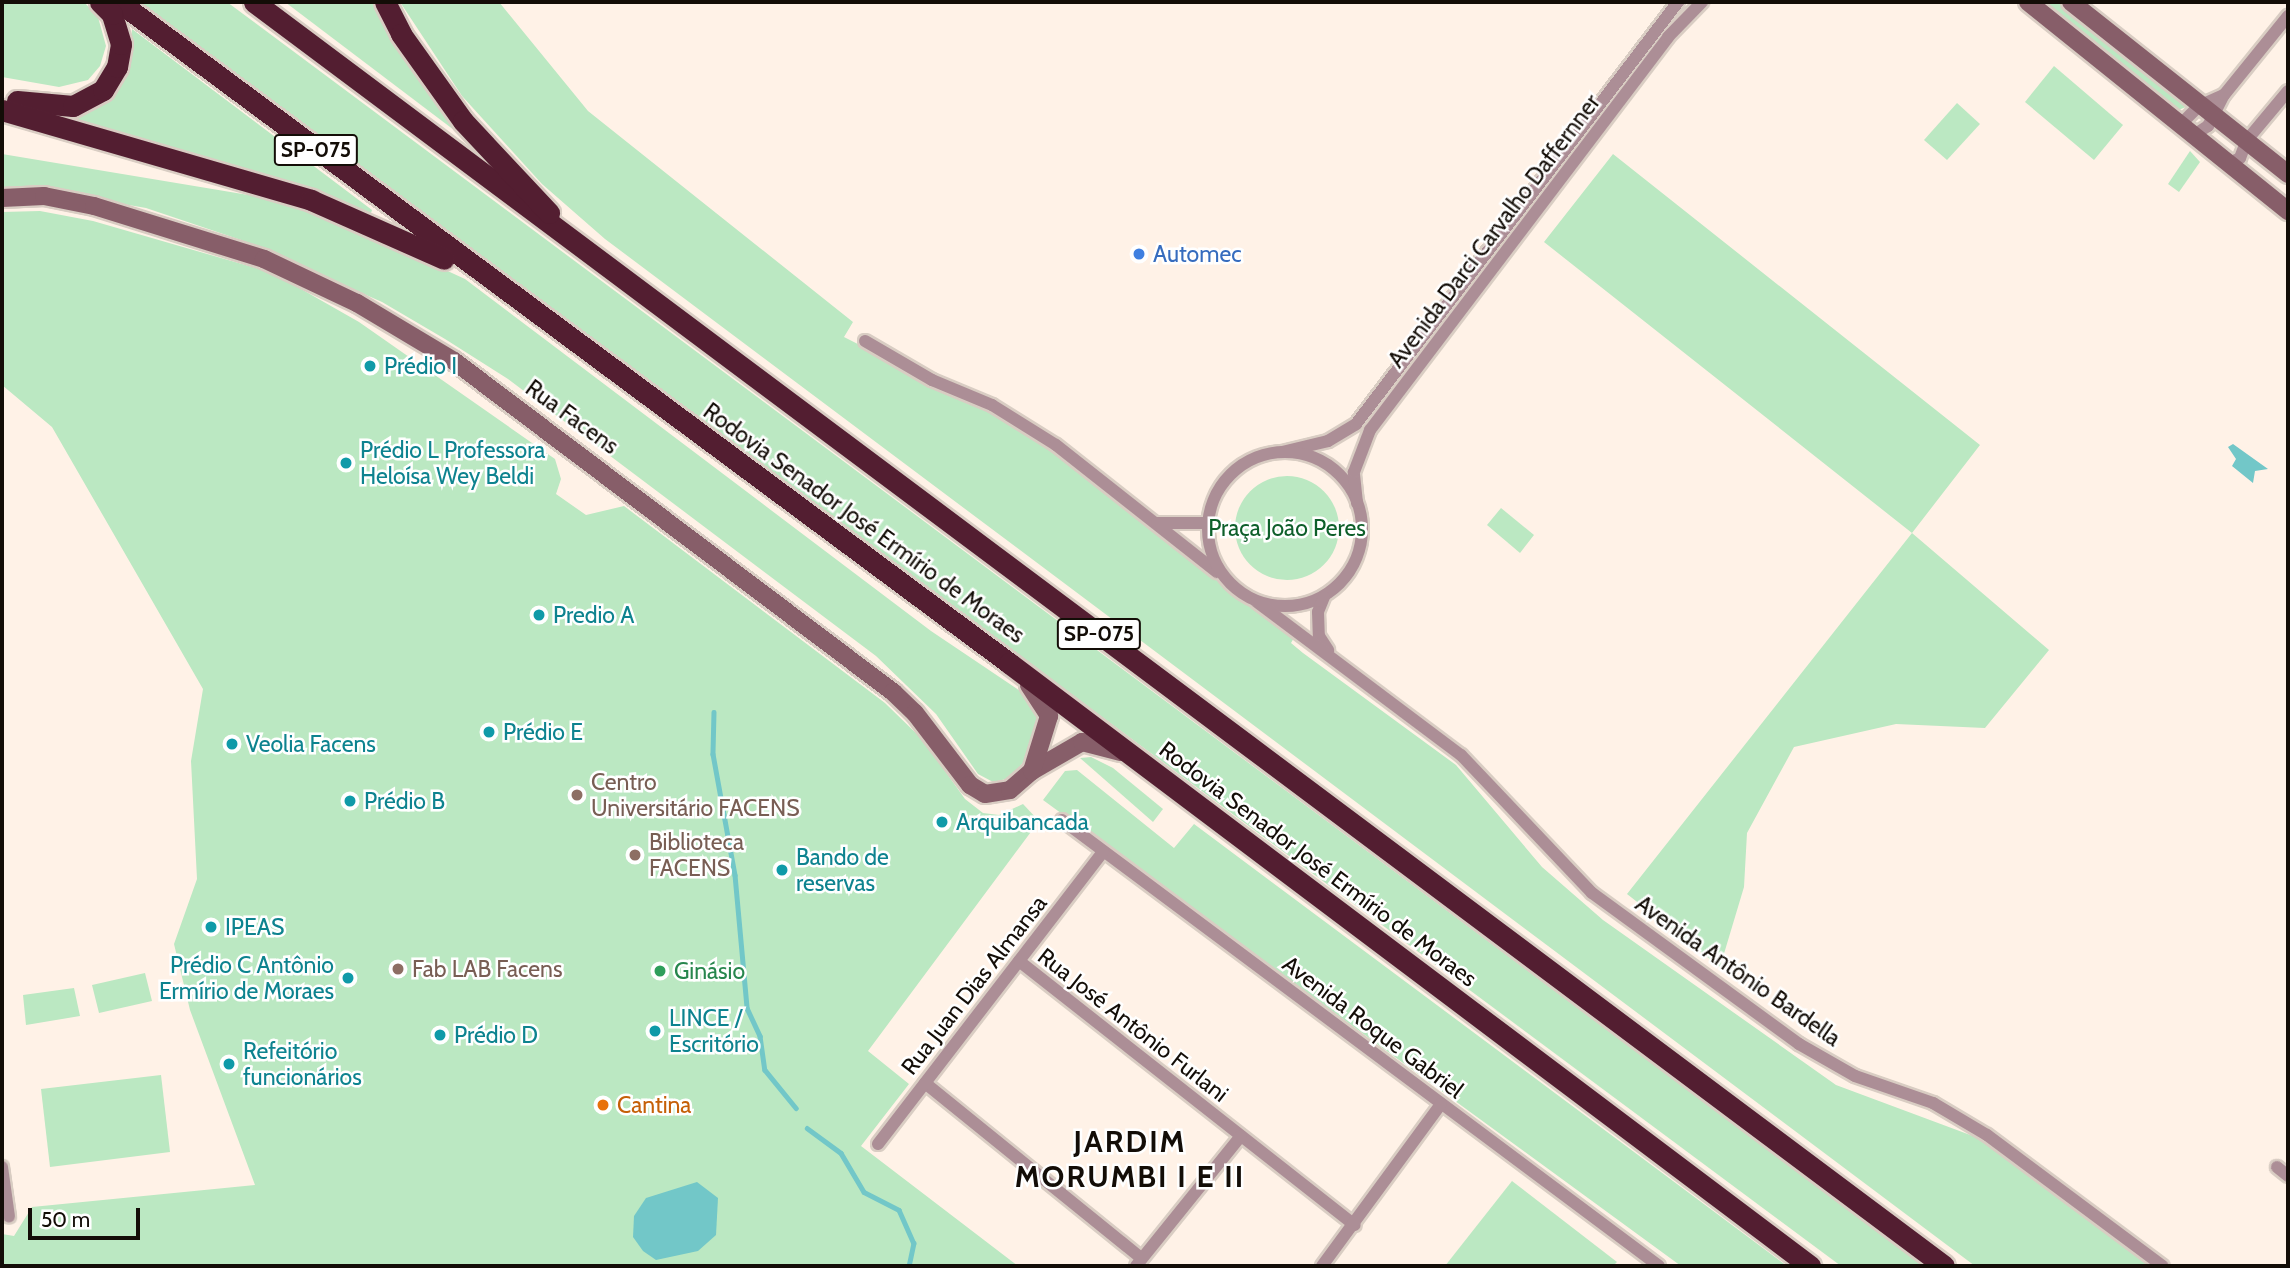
<!DOCTYPE html>
<meta charset="utf-8">
<style>
body{margin:0}
#map{position:relative;width:2290px;height:1268px;overflow:hidden;background:#fff2e7;font-family:Cabin,sans-serif}
div>[style]{position:absolute}
.green>*{inset:0;background:#bbe8c2}
.round{border-radius:50%}
.water>*{inset:0;background:#72c7c8}
.stream>*{height:4.5px;margin:-2.25px;padding:0 2.25px;transform-origin:2.25px;border-radius:2.25px;background:#72c7c8}
.roads{filter:drop-shadow(2px 0 #d9cdc3) drop-shadow(-2px 0 #d9cdc3) drop-shadow(0 2px #d9cdc3) drop-shadow(0 -2px #d9cdc3)}
.minor>*{height:12px;margin:-6px;padding:0 6px;transform-origin:6px;border-radius:6px;background:#ac8e96}
.minor>.ring{margin:-6px;padding:0;box-sizing:content-box;background:none;border:12px solid #ac8e96;border-radius:50%}
.secondary>*{height:18px;margin:-9px;padding:0 9px;transform-origin:9px;border-radius:9px;background:#875e69}
.motorway>*{height:21px;margin:-10.5px;padding:0 10.5px;transform-origin:10.5px;border-radius:10.5px;background:#531e31}
.dots>*{width:19px;height:19px;translate:-50% -50%;box-sizing:border-box;border:4px solid #fff;border-radius:50%}
span{translate:-50% -50%;white-space:nowrap;text-align:center;line-height:1.15;-webkit-text-stroke:5px #fff;paint-order:stroke}
.shield-label span{padding:2px 5px;background:#fff;border:2px solid;border-radius:5px;-webkit-text-stroke-width:0}
.shield-label{font-size:21px;color:#130d07;font-weight:700}
.street-label{font-size:23px;color:#130d07}
.shop-label{font-size:23px;color:#366cbe}
.left{translate:0 -50%;text-align:left}
.culture-label{font-size:23px;color:#0d838f}
.right{translate:-100% -50%;text-align:right}
.park-label{font-size:23px;color:#0e5f2a}
.education-label{font-size:23px;color:#785e54}
.leisure-label{font-size:23px;color:#27864d}
.food-label{font-size:23px;color:#c56008}
.district-label{font-size:30px;color:#130d07;font-weight:700;letter-spacing:2px}
.frame{position:absolute;inset:0;border:4px solid #130d07;pointer-events:none}
.scale{position:absolute;left:28px;top:1208px;width:112px;height:32px;box-sizing:border-box;border:4px solid #130d07;border-top:0;padding-left:9px;font-size:21px;line-height:24px;white-space:nowrap;color:#130d07;-webkit-text-stroke:5px #fff;paint-order:stroke}
</style>
<div id="map">
<div class="green">
<div style="clip-path:polygon(2px 2px,84px 2px,98px 17px,106px 46px,100px 66px,88px 80px,59px 87px,2px 77px)"></div>
<div style="clip-path:polygon(140px 2px,227px 2px,1924px 1266px,1841px 1266px)"></div>
<div style="clip-path:polygon(285px 2px,378px 2px,483px 152px)"></div>
<div style="clip-path:polygon(400px 2px,499px 2px,588px 111px,853px 322px,844px 337px,988px 410px,1056px 451px,1295px 636px,1291px 643px,1303px 653px,1456px 765px,1542px 867px,1603px 920px,1836px 1085px,1981px 1139px,2149px 1266px,1975px 1266px,605px 239px,542px 184px,462px 96px)"></div>
<div style="clip-path:polygon(2041px 2px,2062px 2px,2191px 105px,2176px 111px)"></div>
<div style="clip-path:polygon(132px 29px,372px 210px,371px 213px,53px 121px,54px 114px,70px 115px,130px 51px)"></div>
<div style="clip-path:polygon(2054px 66px,2123px 125px,2094px 160px,2025px 102px)"></div>
<div style="clip-path:polygon(1957px 103px,1980px 124px,1947px 160px,1924px 140px)"></div>
<div style="clip-path:polygon(2190px 151px,2200px 162px,2179px 192px,2168px 184px)"></div>
<div style="clip-path:polygon(2px 154px,302px 204px,465px 279px,931px 631px,1026px 695px,1038px 718px,1032px 751px,1011px 778px,993px 782px,978px 774px,936px 714px,876px 656px,508px 379px,445px 339px,382px 302px,241px 240px,146px 208px,42px 190px,2px 191px)"></div>
<div style="clip-path:polygon(1613px 154px,1980px 445px,1912px 533px,2049px 650px,1985px 728px,1896px 724px,1794px 747px,1747px 833px,1744px 887px,1720px 967px,1627px 894px,1912px 533px,1544px 242px)"></div>
<div style="clip-path:polygon(40px 211px,93px 221px,273px 273px,359px 322px,555px 459px,561px 479px,556px 494px,586px 515px,624px 506px,885px 703px,923px 740px,965px 799px,983px 813px,999px 815px,1023px 804px,1039px 821px,868px 1051px,909px 1084px,861px 1146px,1018px 1266px,2px 1266px,2px 1234px,14px 1236px,32px 1207px,255px 1185px,190px 1010px,174px 944px,197px 879px,191px 761px,203px 689px,52px 427px,2px 385px,2px 212px)"></div>
<div class="round" style="left:1235px;top:476px;width:104px;height:104px"></div>
<div style="clip-path:polygon(1501px 508px,1534px 535px,1520px 553px,1487px 525px)"></div>
<div style="clip-path:polygon(1091px 757px,1113px 768px,1163px 809px,1153px 822px,1080px 758px)"></div>
<div style="clip-path:polygon(1077px 770px,1174px 848px,1194px 824px,1787px 1266px,1681px 1266px,1043px 800px,1065px 771px)"></div>
<div style="clip-path:polygon(145px 973px,152px 1001px,99px 1013px,92px 985px)"></div>
<div style="clip-path:polygon(74px 988px,80px 1016px,26px 1025px,23px 995px)"></div>
<div style="clip-path:polygon(161px 1075px,170px 1152px,50px 1167px,41px 1089px)"></div>
<div style="clip-path:polygon(1512px 1181px,1617px 1262px,1613px 1266px,1445px 1266px)"></div>
</div>
<div class="water">
<div style="clip-path:polygon(2233px 444px,2268px 469px,2255px 471px,2253px 483px,2232px 466px,2236px 459px,2228px 447px)"></div>
<div style="clip-path:polygon(697px 1182px,718px 1198px,716px 1235px,698px 1251px,656px 1260px,643px 1251px,633px 1237px,634px 1216px,646px 1198px)"></div>
</div>
<div class="stream">
<div style="left:714px;top:712px;width:42px;rotate:91.4deg"></div>
<div style="left:713px;top:754px;width:123px;rotate:79.7deg"></div>
<div style="left:735px;top:875px;width:134px;rotate:84.8deg"></div>
<div style="left:747px;top:1008px;width:31px;rotate:65deg"></div>
<div style="left:760px;top:1036px;width:34px;rotate:82deg"></div>
<div style="left:765px;top:1070px;width:49px;rotate:50.8deg"></div>
<div style="left:807px;top:1128px;width:42px;rotate:36.3deg"></div>
<div style="left:841px;top:1153px;width:45px;rotate:59.5deg"></div>
<div style="left:864px;top:1192px;width:39px;rotate:27deg"></div>
<div style="left:899px;top:1210px;width:36px;rotate:66deg"></div>
<div style="left:914px;top:1243px;width:24px;rotate:102deg"></div>
</div>
<div class="roads">
<div class="minor">
<div style="left:2181px;top:124px;width:25px;rotate:-45deg"></div>
<div style="left:2199px;top:106px;width:27px;rotate:-24deg"></div>
<div style="left:2194px;top:135px;width:17px;rotate:-33deg"></div>
<div style="left:2208px;top:126px;width:35px;rotate:-63deg"></div>
<div style="left:2224px;top:95px;width:102px;rotate:-51deg"></div>
<div style="left:2229px;top:163px;width:12px;rotate:-24deg"></div>
<div style="left:2240px;top:158px;width:19px;rotate:-69deg"></div>
<div style="left:2247px;top:140px;width:64px;rotate:-50.1deg"></div>
<div style="left:865px;top:341px;width:78px;rotate:30.2deg"></div>
<div style="left:932px;top:380px;width:65px;rotate:22.6deg"></div>
<div style="left:992px;top:405px;width:75px;rotate:32deg"></div>
<div style="left:1056px;top:445px;width:205px;rotate:38.3deg"></div>
<div style="left:1282px;top:452px;width:47px;rotate:-13.4deg"></div>
<div style="left:1328px;top:441px;width:33px;rotate:-31deg"></div>
<div style="left:1356px;top:424px;width:531px;rotate:-52.66deg"></div>
<div class="ring" style="left:1208px;top:452px;width:142px;height:142px"></div>
<div style="left:1357px;top:503px;width:31px;rotate:-96deg"></div>
<div style="left:1354px;top:472px;width:45px;rotate:-69.1deg"></div>
<div style="left:1370px;top:430px;width:493px;rotate:-52.8deg"></div>
<div style="left:1668px;top:37px;width:49px;rotate:-45.8deg"></div>
<div style="left:1157px;top:523px;width:51px"></div>
<div style="left:1324px;top:597px;width:16px;rotate:112deg"></div>
<div style="left:1318px;top:612px;width:24px;rotate:88deg"></div>
<div style="left:1319px;top:636px;width:17px;rotate:57deg"></div>
<div style="left:1257px;top:602px;width:255px;rotate:36.9deg"></div>
<div style="left:1461px;top:755px;width:190px;rotate:46.5deg"></div>
<div style="left:1592px;top:893px;width:256px;rotate:36.1deg"></div>
<div style="left:1799px;top:1044px;width:64px;rotate:29.7deg"></div>
<div style="left:1855px;top:1076px;width:83px;rotate:19.1deg"></div>
<div style="left:1933px;top:1103px;width:63px;rotate:30.7deg"></div>
<div style="left:1987px;top:1135px;width:219px;rotate:36.7deg"></div>
<div style="left:1062px;top:820px;width:745px;rotate:36.76deg"></div>
<div style="left:1019px;top:961px;width:427px;rotate:38.2deg"></div>
<div style="left:925px;top:1083px;width:279px;rotate:39deg"></div>
<div style="left:878px;top:1144px;width:369px;rotate:-52.4deg"></div>
<div style="left:2px;top:1167px;width:50px;rotate:82deg"></div>
<div style="left:2277px;top:1167px;width:14px;rotate:39deg"></div>
<div style="left:1136px;top:1266px;width:167px;rotate:-51.1deg"></div>
<div style="left:1322px;top:1266px;width:201px;rotate:-53.7deg"></div>
</div>
<div class="secondary">
<div style="left:2028px;top:2px;width:334px;rotate:38.8deg"></div>
<div style="left:2071px;top:2px;width:277px;rotate:38.4deg"></div>
<div style="left:2px;top:198px;width:42px;rotate:-2.7deg"></div>
<div style="left:44px;top:196px;width:51px;rotate:11.3deg"></div>
<div style="left:94px;top:206px;width:178px;rotate:17.3deg"></div>
<div style="left:264px;top:259px;width:103px;rotate:25.3deg"></div>
<div style="left:357px;top:303px;width:113px;rotate:30.9deg"></div>
<div style="left:454px;top:361px;width:550px;rotate:37.02deg"></div>
<div style="left:893px;top:692px;width:30px;rotate:44deg"></div>
<div style="left:915px;top:713px;width:91px;rotate:52.6deg"></div>
<div style="left:970px;top:785px;width:17px;rotate:31deg"></div>
<div style="left:985px;top:794px;width:25px;rotate:-9deg"></div>
<div style="left:1010px;top:790px;width:29px;rotate:-41deg"></div>
<div style="left:1032px;top:771px;width:58px;rotate:-30.1deg"></div>
<div style="left:1082px;top:742px;width:40px;rotate:14.4deg"></div>
<div style="left:1029px;top:685px;width:37px;rotate:57deg"></div>
<div style="left:1049px;top:716px;width:58px;rotate:107.2deg"></div>
</div>
<div class="motorway">
<div style="left:119px;top:2px;width:1109px;rotate:36.6deg"></div>
<div style="left:1009px;top:663px;width:1003px;rotate:36.97deg"></div>
<div style="left:254px;top:2px;width:2110px;rotate:36.79deg"></div>
<div style="left:385px;top:2px;width:36px;rotate:63deg"></div>
<div style="left:401px;top:34px;width:107px;rotate:54.5deg"></div>
<div style="left:463px;top:121px;width:126px;rotate:46.9deg"></div>
<div style="left:17px;top:101px;width:56px;rotate:5.1deg"></div>
<div style="left:73px;top:106px;width:34px;rotate:-28deg"></div>
<div style="left:103px;top:90px;width:27px;rotate:-59deg"></div>
<div style="left:117px;top:67px;width:23px;rotate:-80deg"></div>
<div style="left:121px;top:44px;width:31px;rotate:-107deg"></div>
<div style="left:112px;top:14px;width:17px;rotate:-135deg"></div>
<div style="left:2px;top:110px;width:322px;rotate:16.2deg"></div>
<div style="left:311px;top:200px;width:145px;rotate:23.9deg"></div>
</div>
</div>
<div class="dots">
<div style="left:1139px;top:254px;background:#3f7fe0"></div>
<div style="left:370px;top:366px;background:#0f9aa8"></div>
<div style="left:346px;top:463px;background:#0f9aa8"></div>
<div style="left:539px;top:615px;background:#0f9aa8"></div>
<div style="left:489px;top:732px;background:#0f9aa8"></div>
<div style="left:232px;top:744px;background:#0f9aa8"></div>
<div style="left:577px;top:795px;background:#8d6e63"></div>
<div style="left:350px;top:801px;background:#0f9aa8"></div>
<div style="left:942px;top:822px;background:#0f9aa8"></div>
<div style="left:635px;top:855px;background:#8d6e63"></div>
<div style="left:782px;top:870px;background:#0f9aa8"></div>
<div style="left:211px;top:927px;background:#0f9aa8"></div>
<div style="left:398px;top:969px;background:#8d6e63"></div>
<div style="left:660px;top:971px;background:#2e9e5b"></div>
<div style="left:348px;top:978px;background:#0f9aa8"></div>
<div style="left:655px;top:1031px;background:#0f9aa8"></div>
<div style="left:440px;top:1035px;background:#0f9aa8"></div>
<div style="left:229px;top:1064px;background:#0f9aa8"></div>
<div style="left:603px;top:1105px;background:#e8710a"></div>
</div>
<div class="shield-label">
<span style="left:316px;top:150px">SP-075</span>
<span style="left:1099px;top:634px">SP-075</span>
</div>
<div class="street-label">
<span style="left:1494px;top:231px;rotate:-53deg">Avenida Darci Carvalho Daffernner</span>
<span style="left:572px;top:417px;rotate:36deg">Rua Facens</span>
<span style="left:864px;top:523px;rotate:36deg">Rodovia Senador José Ermírio de Moraes</span>
<span style="left:1318px;top:864px;rotate:37deg">Rodovia Senador José Ermírio de Moraes</span>
<span style="left:1738px;top:971px;rotate:35deg">Avenida Antônio Bardella</span>
<span style="left:974px;top:985px;rotate:-52deg">Rua Juan Dias Almansa</span>
<span style="left:1133px;top:1025px;rotate:38deg">Rua José Antônio Furlani</span>
<span style="left:1373px;top:1027px;rotate:37deg">Avenida Roque Gabriel</span>
</div>
<div class="shop-label">
<span class="left" style="left:1153px;top:254px">Automec</span>
</div>
<div class="culture-label">
<span class="left" style="left:384px;top:366px">Prédio I</span>
<span class="left" style="left:360px;top:463px">Prédio L Professora<br>Heloísa Wey Beldi</span>
<span class="left" style="left:553px;top:615px">Predio A</span>
<span class="left" style="left:503px;top:732px">Prédio E</span>
<span class="left" style="left:246px;top:744px">Veolia Facens</span>
<span class="left" style="left:364px;top:801px">Prédio B</span>
<span class="left" style="left:956px;top:822px">Arquibancada</span>
<span class="left" style="left:796px;top:870px">Bando de<br>reservas</span>
<span class="left" style="left:225px;top:927px">IPEAS</span>
<span class="right" style="left:334px;top:978px">Prédio C Antônio<br>Ermírio de Moraes</span>
<span class="left" style="left:669px;top:1031px">LINCE /<br>Escritório</span>
<span class="left" style="left:454px;top:1035px">Prédio D</span>
<span class="left" style="left:243px;top:1064px">Refeitório<br>funcionários</span>
</div>
<div class="park-label">
<span style="left:1287px;top:528px">Praça João Peres</span>
</div>
<div class="education-label">
<span class="left" style="left:591px;top:795px">Centro<br>Universitário FACENS</span>
<span class="left" style="left:649px;top:855px">Biblioteca<br>FACENS</span>
<span class="left" style="left:412px;top:969px">Fab LAB Facens</span>
</div>
<div class="leisure-label">
<span class="left" style="left:674px;top:971px">Ginásio</span>
</div>
<div class="food-label">
<span class="left" style="left:617px;top:1105px">Cantina</span>
</div>
<div class="district-label">
<span style="left:1130px;top:1159px">JARDIM<br>MORUMBI I E II</span>
</div>
<div class="frame"></div>
<div class="scale">50 m</div>
</div>
